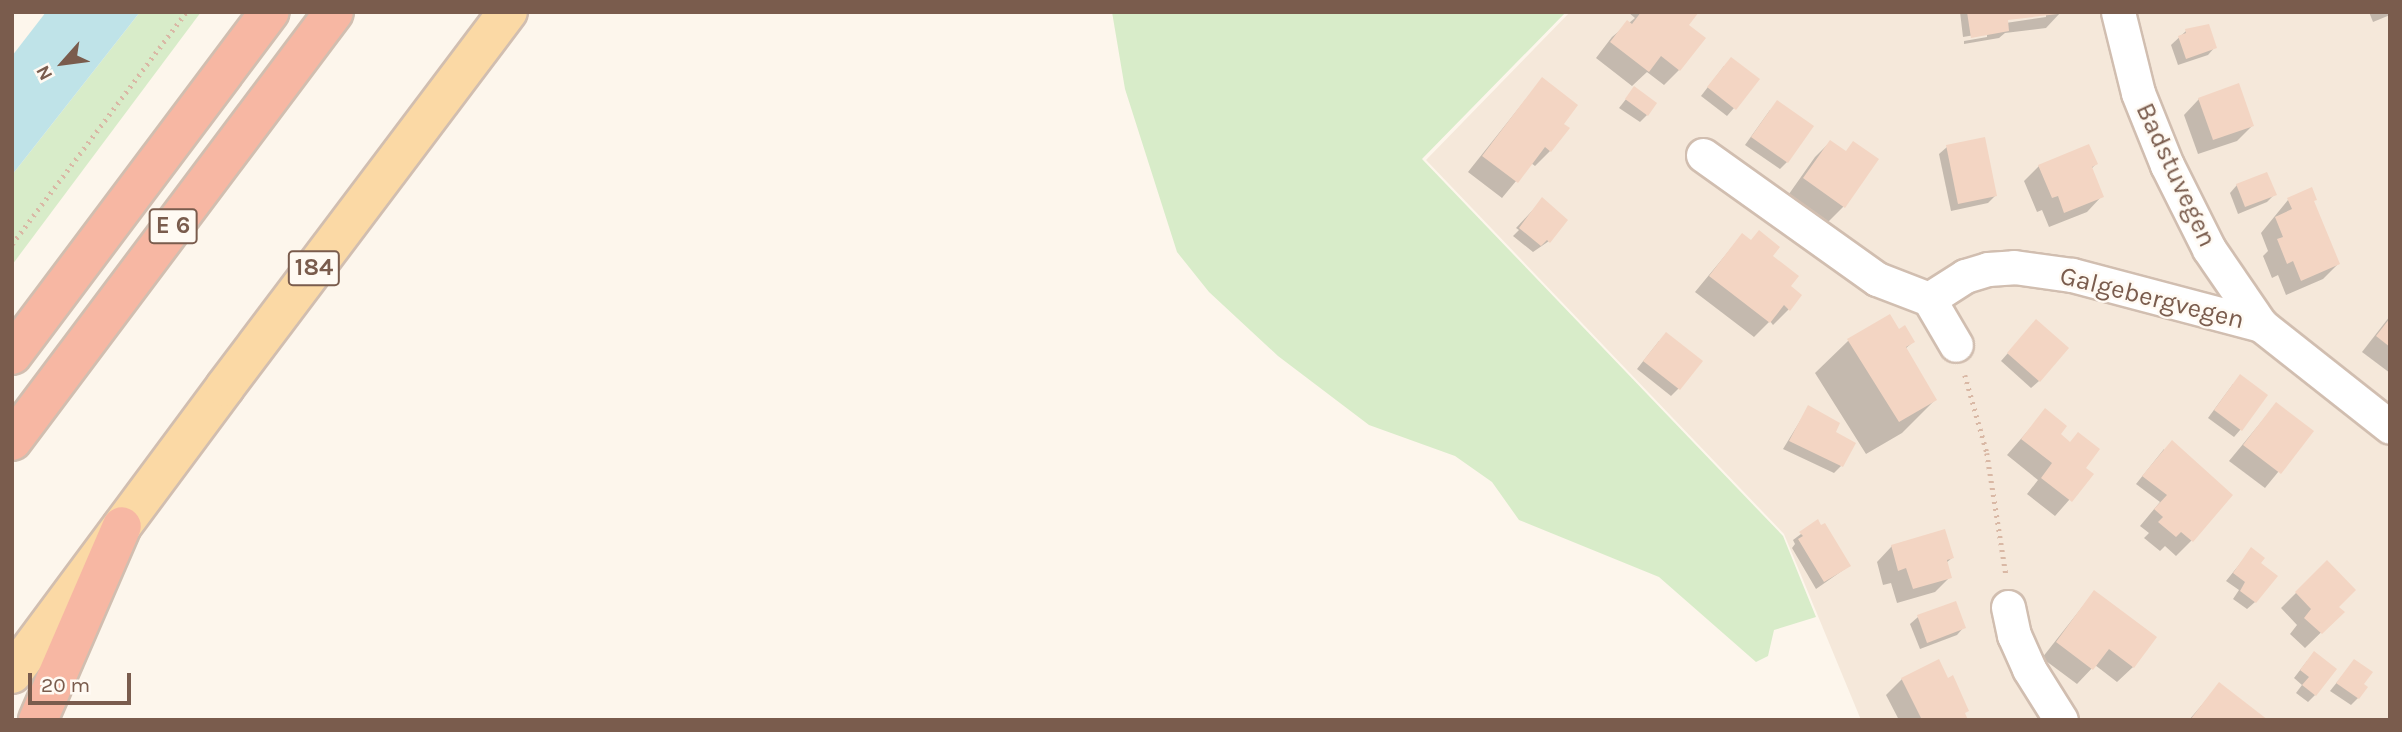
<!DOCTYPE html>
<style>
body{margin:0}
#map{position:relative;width:2402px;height:732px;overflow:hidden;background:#fdf6ec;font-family:Karla,sans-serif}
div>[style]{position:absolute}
.residential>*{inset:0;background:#f5e8da}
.green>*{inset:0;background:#d8ecc9}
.water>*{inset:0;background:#bfe3e8}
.shadow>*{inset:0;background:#0003}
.building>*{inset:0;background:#f3d5c3}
.path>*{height:4.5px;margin-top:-2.25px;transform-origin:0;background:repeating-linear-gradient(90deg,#d9b8a5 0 2px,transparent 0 7px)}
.roads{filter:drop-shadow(2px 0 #d1beb0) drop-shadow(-2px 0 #d1beb0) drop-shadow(0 2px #d1beb0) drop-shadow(0 -2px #d1beb0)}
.street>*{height:33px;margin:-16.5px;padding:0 16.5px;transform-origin:16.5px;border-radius:16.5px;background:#fff}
.primary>*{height:38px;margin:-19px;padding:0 19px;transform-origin:19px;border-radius:19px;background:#fbd9a5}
.highway>*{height:38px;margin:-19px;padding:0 19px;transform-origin:19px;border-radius:19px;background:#f7b7a3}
span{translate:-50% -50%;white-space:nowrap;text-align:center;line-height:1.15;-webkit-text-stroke:5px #fffaf3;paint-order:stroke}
.shield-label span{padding:2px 5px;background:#fffaf3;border:2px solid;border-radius:5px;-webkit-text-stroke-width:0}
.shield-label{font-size:24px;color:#7a5c4d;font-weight:700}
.street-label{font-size:26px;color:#7a5c4d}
.frame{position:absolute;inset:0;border:14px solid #7a5c4d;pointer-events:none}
.north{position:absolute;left:28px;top:28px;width:70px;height:70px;-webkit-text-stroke:5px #fffaf3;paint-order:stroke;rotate:242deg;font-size:19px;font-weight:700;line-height:28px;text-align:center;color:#7a5c4d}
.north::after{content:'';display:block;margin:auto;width:24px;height:32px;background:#7a5c4d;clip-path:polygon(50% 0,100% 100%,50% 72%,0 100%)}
.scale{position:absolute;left:28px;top:673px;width:103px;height:32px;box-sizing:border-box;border:4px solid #7a5c4d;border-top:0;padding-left:9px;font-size:21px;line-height:24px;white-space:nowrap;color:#7a5c4d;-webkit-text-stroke:5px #fffaf3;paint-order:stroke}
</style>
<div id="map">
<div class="residential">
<div style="clip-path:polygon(1570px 12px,2390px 12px,2390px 720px,1861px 720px,1784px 534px,1426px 160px)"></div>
</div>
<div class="green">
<div style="clip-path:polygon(140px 12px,201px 12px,12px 265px,12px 175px)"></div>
<div style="clip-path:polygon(1112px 12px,1566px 12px,1422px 159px,1783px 536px,1816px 617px,1774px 630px,1768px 656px,1756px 662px,1659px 577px,1519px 520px,1492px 482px,1455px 456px,1369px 425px,1278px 356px,1209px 292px,1177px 252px,1125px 89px)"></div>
</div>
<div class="water">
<div style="clip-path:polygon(46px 12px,140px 12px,12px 175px,12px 56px)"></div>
</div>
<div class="shadow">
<div style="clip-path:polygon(1628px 12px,1697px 12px,1687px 25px,1679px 70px,1664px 85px,1647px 72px,1632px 86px,1596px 58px,1612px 37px,1635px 18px)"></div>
<div style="clip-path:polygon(evenodd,2061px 12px,2046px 28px,2005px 33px,1999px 38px,1964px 44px,1964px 41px,1987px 37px,1987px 33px,1963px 37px,1960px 12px,2061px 12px,2046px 13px,2046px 17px,1999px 24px,1999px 20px,2046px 13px)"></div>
<div style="clip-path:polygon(2369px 12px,2390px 12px,2390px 15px,2373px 22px)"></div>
<div style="clip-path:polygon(2186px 31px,2215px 47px,2208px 55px,2178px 65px,2171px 45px)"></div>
<div style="clip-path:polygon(1724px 66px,1734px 108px,1727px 116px,1701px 96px)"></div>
<div style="clip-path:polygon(1542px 79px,1561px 124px,1550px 151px,1535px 166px,1531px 163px,1502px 198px,1468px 172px)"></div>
<div style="clip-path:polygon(1634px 89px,1647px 115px,1640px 122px,1619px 108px)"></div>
<div style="clip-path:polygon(2199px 99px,2252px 126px,2237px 141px,2198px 154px,2184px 115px)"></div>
<div style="clip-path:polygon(1770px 110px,1787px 162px,1780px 169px,1745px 145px)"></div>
<div style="clip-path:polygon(1830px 142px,1845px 152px,1877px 160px,1843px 207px,1828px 222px,1789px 194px,1815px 157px)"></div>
<div style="clip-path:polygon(1947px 147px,1995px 196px,1988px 203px,1951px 211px,1939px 154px)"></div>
<div style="clip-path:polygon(2096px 164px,2091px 169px,2102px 196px,2087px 212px,2049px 227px,2042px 210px,2037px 212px,2024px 181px,2039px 166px)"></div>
<div style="clip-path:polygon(2237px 185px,2275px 194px,2267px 202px,2238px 214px,2230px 193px)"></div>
<div style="clip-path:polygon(1542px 200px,1549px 241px,1533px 252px,1513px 236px,1519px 230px,1516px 228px)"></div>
<div style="clip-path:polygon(2288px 200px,2312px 202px,2338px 264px,2323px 279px,2286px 295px,2278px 275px,2272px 278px,2263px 256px,2268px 251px,2261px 233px)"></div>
<div style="clip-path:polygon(1742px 235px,1770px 257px,1788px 287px,1789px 309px,1773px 325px,1770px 321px,1754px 337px,1695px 292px)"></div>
<div style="clip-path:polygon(1890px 316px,1898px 331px,1913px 342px,1905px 349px,1935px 400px,1902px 433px,1866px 454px,1815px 373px,1848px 341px)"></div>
<div style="clip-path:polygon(2390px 316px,2390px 373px,2362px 352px)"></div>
<div style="clip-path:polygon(2029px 329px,2039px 381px,2031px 388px,2001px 361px)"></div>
<div style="clip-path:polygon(1659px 341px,1679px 388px,1671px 396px,1637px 369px)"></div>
<div style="clip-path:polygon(2233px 384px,2241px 429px,2234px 437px,2208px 418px)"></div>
<div style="clip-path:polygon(2276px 404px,2312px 431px,2265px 488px,2229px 461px)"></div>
<div style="clip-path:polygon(1808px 408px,1833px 433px,1841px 466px,1834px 473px,1783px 449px)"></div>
<div style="clip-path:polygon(2045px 411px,2058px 434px,2083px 468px,2092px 474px,2055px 516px,2027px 494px,2038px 480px,2007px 455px)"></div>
<div style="clip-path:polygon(2164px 449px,2192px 540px,2176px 556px,2165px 546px,2160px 551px,2144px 538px,2149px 533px,2140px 526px,2160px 502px,2136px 484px)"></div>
<div style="clip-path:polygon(1817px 522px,1849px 566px,1816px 589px,1792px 548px,1795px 544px,1793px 540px)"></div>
<div style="clip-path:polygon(1892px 546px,1952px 558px,1946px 563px,1950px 577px,1935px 592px,1897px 603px,1891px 583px,1883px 585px,1877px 562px)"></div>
<div style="clip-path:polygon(2251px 550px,2258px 563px,2255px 602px,2247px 609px,2233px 599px,2239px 590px,2226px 581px)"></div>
<div style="clip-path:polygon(2327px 562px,2337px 607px,2342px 612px,2305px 648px,2290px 634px,2297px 625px,2281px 608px)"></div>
<div style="clip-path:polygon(2094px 592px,2133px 667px,2117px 682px,2095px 665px,2077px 684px,2042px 658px)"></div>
<div style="clip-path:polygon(1918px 617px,1964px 627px,1957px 635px,1920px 649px,1910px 624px)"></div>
<div style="clip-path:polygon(1938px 661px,1966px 720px,1899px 720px,1886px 695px,1902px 679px)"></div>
<div style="clip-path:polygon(2307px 661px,2315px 695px,2308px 702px,2296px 693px,2302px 685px,2294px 678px)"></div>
<div style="clip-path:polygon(2354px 661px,2358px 698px,2351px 705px,2330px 691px)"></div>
<div style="clip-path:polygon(2219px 685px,2265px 720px,2189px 720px)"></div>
</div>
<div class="building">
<div style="clip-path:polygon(1641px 12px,1699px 12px,1689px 25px,1706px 38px,1680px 71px,1661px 56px,1649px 72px,1610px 42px,1627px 20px,1632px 24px)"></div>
<div style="clip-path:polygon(1967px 12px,2058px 12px,2058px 14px,2008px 20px,2009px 31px,1971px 38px)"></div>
<div style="clip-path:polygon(2209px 24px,2217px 48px,2186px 59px,2178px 36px,2186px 33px,2185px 29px)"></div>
<div style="clip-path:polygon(1731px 57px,1760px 79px,1736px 110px,1707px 87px)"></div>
<div style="clip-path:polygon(1542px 77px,1578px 105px,1564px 124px,1570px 128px,1551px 152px,1545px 147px,1518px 183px,1482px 156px)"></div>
<div style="clip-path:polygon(2239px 83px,2254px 126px,2213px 140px,2198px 98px)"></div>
<div style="clip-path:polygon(1634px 86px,1657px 103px,1648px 116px,1625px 99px)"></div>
<div style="clip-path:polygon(1777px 100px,1814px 126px,1788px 163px,1751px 137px)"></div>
<div style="clip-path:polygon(1985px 137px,1997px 196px,1958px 204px,1946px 145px)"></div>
<div style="clip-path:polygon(1830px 140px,1846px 151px,1853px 141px,1879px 159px,1845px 208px,1803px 178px)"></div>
<div style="clip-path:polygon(2089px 144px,2098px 164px,2092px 167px,2104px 197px,2064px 213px,2058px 196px,2052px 198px,2038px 165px)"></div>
<div style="clip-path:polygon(2267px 172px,2277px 195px,2245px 207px,2236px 184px)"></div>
<div style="clip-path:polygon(2312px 187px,2317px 200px,2314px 201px,2340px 264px,2301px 281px,2293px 261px,2287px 264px,2277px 239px,2283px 237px,2275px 217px,2292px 209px,2287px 198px)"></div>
<div style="clip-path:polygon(1542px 197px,1568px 220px,1550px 243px,1547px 240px,1541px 246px,1519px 228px)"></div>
<div style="clip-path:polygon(1759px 230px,1780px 247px,1773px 256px,1799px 276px,1791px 286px,1802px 295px,1790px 311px,1784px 305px,1770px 323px,1709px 276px,1742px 233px,1751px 240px)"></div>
<div style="clip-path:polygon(1890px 314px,1899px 329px,1905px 325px,1915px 342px,1906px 347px,1937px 400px,1899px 422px,1847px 339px)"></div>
<div style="clip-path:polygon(2390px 318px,2390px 347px,2376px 336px)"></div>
<div style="clip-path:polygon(2036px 319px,2069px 348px,2040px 382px,2007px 353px)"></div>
<div style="clip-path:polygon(1666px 332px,1703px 361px,1680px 390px,1643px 361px)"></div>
<div style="clip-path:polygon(2240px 374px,2268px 395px,2242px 431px,2214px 410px)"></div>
<div style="clip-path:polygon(2276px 402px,2314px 431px,2281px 474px,2243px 445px)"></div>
<div style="clip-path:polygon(1808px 405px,1840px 423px,1836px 432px,1856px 443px,1843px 467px,1789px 441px)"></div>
<div style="clip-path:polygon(2045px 408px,2067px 426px,2061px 434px,2070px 442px,2078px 432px,2100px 449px,2086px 468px,2094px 474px,2072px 502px,2041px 478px,2052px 463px,2021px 439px)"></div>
<div style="clip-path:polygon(2172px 440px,2233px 495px,2193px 542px,2181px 532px,2176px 537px,2158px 522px,2163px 517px,2154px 509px,2167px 495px,2142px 476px)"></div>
<div style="clip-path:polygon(1818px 519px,1821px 525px,1825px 523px,1851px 566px,1824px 582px,1798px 539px,1803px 536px,1799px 532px)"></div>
<div style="clip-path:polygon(1945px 529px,1954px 558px,1947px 560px,1952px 578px,1913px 589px,1906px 568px,1898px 571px,1891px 545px)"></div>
<div style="clip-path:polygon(2251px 547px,2265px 558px,2261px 563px,2278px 576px,2256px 603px,2240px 591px,2245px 582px,2233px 573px)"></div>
<div style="clip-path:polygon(2327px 560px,2356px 590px,2339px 607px,2345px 612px,2322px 634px,2304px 618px,2311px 609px,2295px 592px)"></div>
<div style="clip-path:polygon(2094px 590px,2157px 637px,2134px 668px,2109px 649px,2093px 670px,2056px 642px)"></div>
<div style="clip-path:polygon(1956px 601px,1966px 628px,1927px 643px,1917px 615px)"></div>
<div style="clip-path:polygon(2314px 651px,2337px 669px,2316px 696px,2302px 685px,2309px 677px,2300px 670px)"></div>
<div style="clip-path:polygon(1939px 659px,1948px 678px,1953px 675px,1969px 711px,1965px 713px,1968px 720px,1921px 718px,1901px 678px)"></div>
<div style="clip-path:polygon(2354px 659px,2373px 672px,2364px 684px,2368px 687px,2359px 699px,2336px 683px)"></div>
<div style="clip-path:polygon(2219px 682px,2268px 720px,2190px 720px)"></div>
</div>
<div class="path">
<div style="left:12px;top:244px;width:290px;rotate:-53.1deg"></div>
<div style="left:1965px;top:375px;width:81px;rotate:74.2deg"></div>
<div style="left:1987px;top:453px;width:123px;rotate:81.1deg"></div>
</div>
<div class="roads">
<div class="street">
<div style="left:2118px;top:12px;width:83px;rotate:76.1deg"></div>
<div style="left:2138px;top:93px;width:78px;rotate:68.1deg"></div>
<div style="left:2167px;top:165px;width:94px;rotate:63.4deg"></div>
<div style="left:2209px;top:249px;width:92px;rotate:55.6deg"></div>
<div style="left:1703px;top:155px;width:214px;rotate:35.5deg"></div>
<div style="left:1877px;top:279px;width:56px;rotate:21deg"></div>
<div style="left:1929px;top:299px;width:43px;rotate:-32.6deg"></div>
<div style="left:1965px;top:276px;width:24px;rotate:-17deg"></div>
<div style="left:1988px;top:269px;width:26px;rotate:-4deg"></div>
<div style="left:2014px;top:267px;width:59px;rotate:7.9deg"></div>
<div style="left:2072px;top:275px;width:196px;rotate:14.8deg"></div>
<div style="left:2261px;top:325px;width:164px;rotate:38.3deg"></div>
<div style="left:1929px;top:299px;width:53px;rotate:59.6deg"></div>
<div style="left:2008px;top:607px;width:29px;rotate:78deg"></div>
<div style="left:2014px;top:635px;width:37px;rotate:66deg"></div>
<div style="left:2029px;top:669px;width:60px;rotate:57.9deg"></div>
</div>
<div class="primary">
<div style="left:12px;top:674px;width:357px;rotate:-53.4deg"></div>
<div style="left:225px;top:387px;width:470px;rotate:-53deg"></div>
</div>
<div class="highway">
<div style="left:12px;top:355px;width:429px;rotate:-53.1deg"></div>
<div style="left:12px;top:441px;width:536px;rotate:-53.11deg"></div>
<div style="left:38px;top:720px;width:211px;rotate:-66.6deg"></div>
</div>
</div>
<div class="shield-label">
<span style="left:173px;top:226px">E 6</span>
<span style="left:314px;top:268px">184</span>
</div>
<div class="street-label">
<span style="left:2176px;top:175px;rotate:65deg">Badstuvegen</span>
<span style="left:2152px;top:298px;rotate:14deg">Galgebergvegen</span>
</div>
<div class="frame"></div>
<div class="north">N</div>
<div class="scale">20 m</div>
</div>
